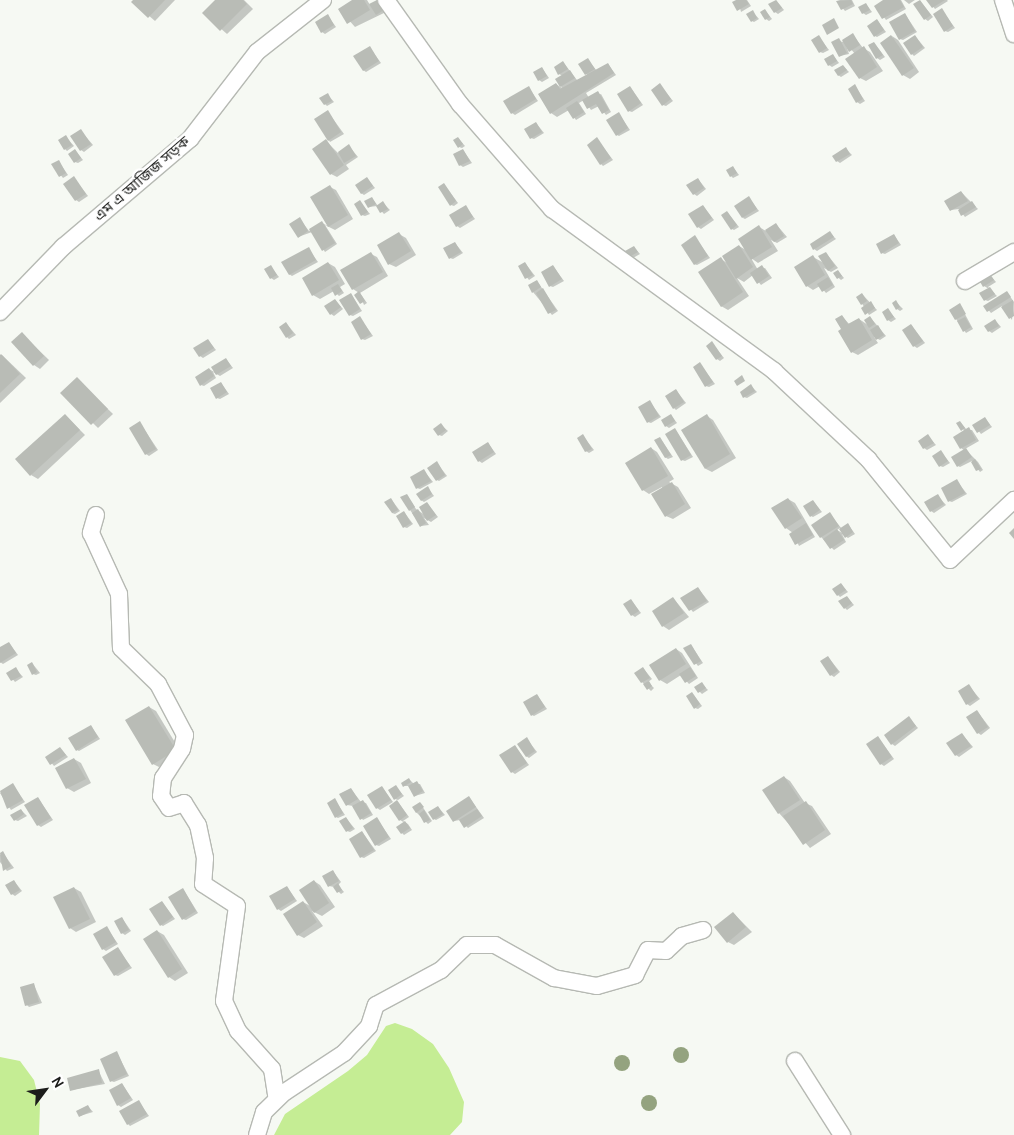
<!DOCTYPE html>
<meta charset="utf-8">
<style>
body{margin:0}
#map{position:relative;width:1014px;height:1135px;overflow:hidden;background:#f6f9f3;font-family:Cabin,"Noto Sans Bengali",sans-serif}
div>[style]{position:absolute}
.water>*{inset:0;background:#c5ed94}
.shadow>*{inset:0;background:#0003}
.building>*{inset:0;background:#b9bcb6}
.roads{filter:drop-shadow(1px 0 #b6b9b3) drop-shadow(-1px 0 #b6b9b3) drop-shadow(0 1px #b6b9b3) drop-shadow(0 -1px #b6b9b3)}
.street>*{height:16px;margin:-8px;padding:0 8px;transform-origin:8px;border-radius:8px;background:#fff}
.trees>*{width:16px;height:16px;margin:-8px;border-radius:50%;background:#94a37f}
span{translate:-50% -50%;white-space:nowrap;text-align:center;line-height:1.15;-webkit-text-stroke:5px #fff;paint-order:stroke}
.street-label{font-size:15px;color:#1c1d1b}
.north{position:absolute;left:20px;top:1065px;width:50px;height:50px;-webkit-text-stroke:4px #fff;paint-order:stroke;rotate:59deg;font-size:14px;font-weight:700;line-height:20px;text-align:center;color:#1c1d1b}
.north::after{content:'';display:block;margin:auto;width:18px;height:22px;background:#1c1d1b;clip-path:polygon(50% 0,100% 100%,50% 72%,0 100%)}
</style>
<div id="map">
<div class="water">
<div style="clip-path:polygon(395px 1023px,412px 1029px,433px 1044px,449px 1068px,464px 1102px,462px 1122px,450px 1135px,274px 1135px,285px 1114px,348px 1071px,367px 1055px,386px 1026px)"></div>
<div style="clip-path:polygon(0 1057px,20px 1061px,34px 1080px,40px 1104px,39px 1135px,0 1135px)"></div>
</div>
<div class="shadow">
<div style="clip-path:polygon(135px 0,175px 0,155px 21px,133px 2px)"></div>
<div style="clip-path:polygon(216px 0,244px 0,253px 9px,227px 34px,203px 13px)"></div>
<div style="clip-path:polygon(355px 0,367px 0,370px 5px,377px 1px,386px 12px,355px 27px,339px 9px)"></div>
<div style="clip-path:polygon(738px 0,747px 0,751px 6px,741px 12px)"></div>
<div style="clip-path:polygon(776px 0,784px 10px,778px 14px,775px 12px)"></div>
<div style="clip-path:polygon(840px 0,852px 0,855px 6px,845px 11px,837px 1px)"></div>
<div style="clip-path:polygon(886px 0,901px 0,906px 9px,886px 20px,876px 6px)"></div>
<div style="clip-path:polygon(904px 0,915px 0,909px 4px)"></div>
<div style="clip-path:polygon(928px 0,947px 0,948px 1px,935px 9px)"></div>
<div style="clip-path:polygon(920px 1px,933px 17px,928px 21px,925px 19px)"></div>
<div style="clip-path:polygon(866px 4px,872px 12px,866px 15px,863px 13px)"></div>
<div style="clip-path:polygon(765px 10px,772px 19px,769px 21px,766px 19px)"></div>
<div style="clip-path:polygon(942px 10px,955px 28px,948px 32px,945px 31px)"></div>
<div style="clip-path:polygon(753px 12px,759px 19px,754px 22px,752px 21px)"></div>
<div style="clip-path:polygon(905px 14px,917px 32px,903px 40px,900px 39px)"></div>
<div style="clip-path:polygon(328px 16px,336px 27px,325px 34px,322px 32px)"></div>
<div style="clip-path:polygon(877px 20px,886px 32px,877px 37px,875px 36px)"></div>
<div style="clip-path:polygon(853px 35px,863px 48px,870px 52px,883px 71px,866px 81px,860px 78px,855px 54px,845px 42px,849px 54px,840px 56px,839px 40px,842px 42px)"></div>
<div style="clip-path:polygon(892px 36px,898px 40px,919px 72px,910px 79px,903px 75px)"></div>
<div style="clip-path:polygon(915px 36px,925px 48px,914px 56px,912px 54px)"></div>
<div style="clip-path:polygon(819px 37px,829px 50px,823px 53px,820px 52px)"></div>
<div style="clip-path:polygon(874px 43px,885px 57px,880px 60px,877px 58px)"></div>
<div style="clip-path:polygon(370px 48px,381px 63px,366px 72px,363px 70px)"></div>
<div style="clip-path:polygon(833px 55px,839px 63px,832px 67px,829px 65px)"></div>
<div style="clip-path:polygon(588px 60px,597px 71px,608px 64px,616px 75px,586px 93px,589px 98px,601px 94px,611px 112px,606px 115px,599px 106px,591px 110px,584px 100px,579px 103px,586px 114px,576px 120px,569px 110px,557px 117px,551px 113px,556px 84px,562px 88px,557px 79px,563px 76px,559px 74px,563px 62px,577px 80px,589px 76px,586px 74px)"></div>
<div style="clip-path:polygon(843px 66px,849px 72px,841px 77px,838px 75px)"></div>
<div style="clip-path:polygon(542px 68px,549px 78px,542px 82px,539px 80px)"></div>
<div style="clip-path:polygon(660px 85px,673px 101px,666px 106px,663px 105px)"></div>
<div style="clip-path:polygon(855px 86px,865px 101px,860px 104px,857px 102px)"></div>
<div style="clip-path:polygon(630px 87px,643px 105px,632px 112px,629px 111px)"></div>
<div style="clip-path:polygon(529px 88px,538px 101px,515px 115px,512px 113px)"></div>
<div style="clip-path:polygon(328px 95px,334px 102px,327px 106px,325px 104px)"></div>
<div style="clip-path:polygon(328px 112px,344px 134px,330px 142px,316px 119px)"></div>
<div style="clip-path:polygon(619px 114px,630px 130px,619px 136px,617px 135px)"></div>
<div style="clip-path:polygon(536px 123px,544px 133px,534px 139px,531px 138px)"></div>
<div style="clip-path:polygon(81px 131px,93px 145px,84px 152px,81px 150px)"></div>
<div style="clip-path:polygon(66px 137px,74px 146px,67px 151px,65px 149px)"></div>
<div style="clip-path:polygon(458px 138px,465px 146px,462px 148px,459px 147px)"></div>
<div style="clip-path:polygon(597px 139px,613px 160px,603px 166px,601px 164px)"></div>
<div style="clip-path:polygon(326px 141px,338px 153px,349px 146px,358px 157px,346px 165px,349px 169px,337px 177px,331px 174px)"></div>
<div style="clip-path:polygon(846px 149px,852px 155px,840px 163px,837px 161px)"></div>
<div style="clip-path:polygon(75px 150px,83px 160px,78px 163px,75px 162px)"></div>
<div style="clip-path:polygon(463px 150px,472px 163px,463px 167px,460px 165px)"></div>
<div style="clip-path:polygon(59px 162px,68px 175px,63px 178px,53px 165px)"></div>
<div style="clip-path:polygon(733px 167px,739px 175px,733px 178px,731px 176px)"></div>
<div style="clip-path:polygon(74px 178px,88px 196px,79px 202px,76px 200px)"></div>
<div style="clip-path:polygon(367px 178px,375px 188px,364px 195px,361px 193px)"></div>
<div style="clip-path:polygon(698px 179px,706px 189px,697px 196px,694px 194px)"></div>
<div style="clip-path:polygon(444px 184px,458px 203px,454px 206px,451px 205px)"></div>
<div style="clip-path:polygon(330px 187px,336px 190px,353px 219px,335px 230px,325px 225px,337px 244px,325px 252px,312px 232px,298px 237px,300px 219px,309px 231px,322px 223px,328px 226px)"></div>
<div style="clip-path:polygon(961px 192px,978px 209px,965px 217px,959px 209px,951px 210px,946px 201px)"></div>
<div style="clip-path:polygon(372px 198px,378px 206px,383px 203px,390px 210px,384px 214px,377px 206px,369px 207px)"></div>
<div style="clip-path:polygon(749px 198px,759px 211px,745px 219px,743px 218px)"></div>
<div style="clip-path:polygon(360px 202px,370px 214px,365px 216px,362px 215px)"></div>
<div style="clip-path:polygon(703px 206px,714px 220px,701px 229px,698px 227px)"></div>
<div style="clip-path:polygon(466px 207px,475px 219px,460px 228px,457px 226px)"></div>
<div style="clip-path:polygon(727px 212px,739px 227px,734px 230px,732px 229px)"></div>
<div style="clip-path:polygon(776px 224px,787px 237px,777px 243px,771px 240px,778px 251px,758px 263px,751px 258px,758px 270px,765px 268px,772px 278px,761px 285px,753px 275px,744px 282px,737px 278px,749px 296px,728px 310px,721px 306px,721px 259px,727px 263px,739px 246px,746px 250px,759px 227px,766px 231px)"></div>
<div style="clip-path:polygon(830px 233px,836px 239px,817px 251px,814px 249px)"></div>
<div style="clip-path:polygon(399px 234px,406px 238px,416px 255px,396px 267px,389px 264px)"></div>
<div style="clip-path:polygon(894px 235px,901px 245px,885px 254px,882px 253px)"></div>
<div style="clip-path:polygon(695px 237px,710px 258px,697px 265px,694px 264px)"></div>
<div style="clip-path:polygon(455px 243px,463px 253px,453px 259px,450px 258px)"></div>
<div style="clip-path:polygon(634px 247px,640px 254px,633px 258px,630px 256px)"></div>
<div style="clip-path:polygon(308px 248px,318px 262px,292px 276px,289px 274px)"></div>
<div style="clip-path:polygon(826px 253px,838px 268px,831px 272px,824px 268px,835px 287px,826px 293px,820px 286px,813px 290px,807px 286px,813px 257px,824px 263px)"></div>
<div style="clip-path:polygon(371px 254px,377px 257px,388px 276px,360px 293px,367px 303px,364px 305px,359px 293px,353px 289px)"></div>
<div style="clip-path:polygon(328px 263px,335px 267px,345px 284px,340px 287px,344px 293px,339px 296px,334px 291px,320px 299px,313px 295px,303px 279px)"></div>
<div style="clip-path:polygon(525px 263px,535px 276px,529px 280px,519px 267px)"></div>
<div style="clip-path:polygon(553px 266px,564px 281px,553px 287px,550px 286px)"></div>
<div style="clip-path:polygon(271px 267px,279px 277px,274px 280px,271px 278px)"></div>
<div style="clip-path:polygon(838px 271px,844px 278px,841px 280px,834px 274px)"></div>
<div style="clip-path:polygon(990px 275px,996px 282px,988px 287px,997px 296px,988px 301px,985px 300px,989px 289px,984px 286px)"></div>
<div style="clip-path:polygon(537px 281px,558px 311px,552px 315px,533px 292px)"></div>
<div style="clip-path:polygon(1007px 292px,1014px 302px,1012px 320px,1002px 306px,991px 313px,985px 306px)"></div>
<div style="clip-path:polygon(351px 294px,362px 311px,353px 316px,350px 315px)"></div>
<div style="clip-path:polygon(862px 294px,877px 310px,869px 315px,858px 297px)"></div>
<div style="clip-path:polygon(335px 300px,343px 309px,334px 316px,331px 314px)"></div>
<div style="clip-path:polygon(896px 302px,903px 309px,900px 311px,897px 309px)"></div>
<div style="clip-path:polygon(960px 305px,973px 329px,966px 333px,956px 319px)"></div>
<div style="clip-path:polygon(888px 310px,896px 319px,891px 322px,888px 320px)"></div>
<div style="clip-path:polygon(842px 316px,850px 325px,859px 319px,868px 325px,870px 317px,886px 336px,880px 340px,874px 337px,878px 343px,858px 355px,852px 352px)"></div>
<div style="clip-path:polygon(360px 318px,373px 336px,365px 340px,362px 339px)"></div>
<div style="clip-path:polygon(995px 320px,1001px 327px,992px 333px,989px 331px)"></div>
<div style="clip-path:polygon(286px 323px,296px 335px,289px 339px,287px 337px)"></div>
<div style="clip-path:polygon(911px 325px,925px 343px,917px 348px,914px 346px)"></div>
<div style="clip-path:polygon(22px 334px,49px 360px,40px 369px,34px 365px)"></div>
<div style="clip-path:polygon(208px 340px,216px 350px,203px 358px,200px 356px)"></div>
<div style="clip-path:polygon(712px 343px,724px 358px,720px 361px,717px 359px)"></div>
<div style="clip-path:polygon(2px 355px,26px 378px,0 403px,0 357px)"></div>
<div style="clip-path:polygon(226px 359px,233px 368px,220px 376px,213px 372px,216px 378px,204px 386px,201px 385px,209px 369px,216px 373px)"></div>
<div style="clip-path:polygon(700px 364px,715px 384px,709px 387px,706px 386px)"></div>
<div style="clip-path:polygon(77px 379px,113px 414px,98px 428px,62px 393px)"></div>
<div style="clip-path:polygon(221px 383px,229px 394px,220px 399px,217px 398px)"></div>
<div style="clip-path:polygon(751px 386px,757px 392px,747px 398px,744px 397px)"></div>
<div style="clip-path:polygon(676px 390px,686px 403px,676px 410px,674px 408px)"></div>
<div style="clip-path:polygon(650px 402px,661px 417px,651px 423px,648px 422px)"></div>
<div style="clip-path:polygon(65px 415px,85px 435px,38px 479px,31px 475px)"></div>
<div style="clip-path:polygon(671px 415px,677px 423px,669px 428px,666px 426px)"></div>
<div style="clip-path:polygon(707px 416px,713px 420px,736px 458px,712px 472px,706px 469px)"></div>
<div style="clip-path:polygon(985px 418px,992px 427px,981px 434px,974px 425px)"></div>
<div style="clip-path:polygon(960px 422px,967px 430px,972px 430px,979px 441px,965px 449px,978px 462px,983px 470px,980px 472px,972px 461px,960px 467px,958px 466px,965px 451px,961px 448px,964px 431px)"></div>
<div style="clip-path:polygon(140px 423px,158px 450px,149px 456px,146px 454px)"></div>
<div style="clip-path:polygon(441px 425px,448px 431px,442px 436px,439px 435px)"></div>
<div style="clip-path:polygon(675px 429px,693px 457px,685px 461px,682px 460px)"></div>
<div style="clip-path:polygon(583px 436px,594px 450px,589px 453px,586px 451px)"></div>
<div style="clip-path:polygon(928px 436px,936px 445px,927px 450px,924px 448px)"></div>
<div style="clip-path:polygon(660px 438px,673px 457px,668px 459px,665px 457px)"></div>
<div style="clip-path:polygon(488px 443px,496px 454px,482px 463px,479px 461px)"></div>
<div style="clip-path:polygon(651px 448px,657px 452px,674px 479px,669px 482px,678px 487px,691px 508px,673px 519px,666px 516px,662px 487px,649px 494px,643px 490px)"></div>
<div style="clip-path:polygon(941px 452px,950px 463px,943px 467px,940px 466px)"></div>
<div style="clip-path:polygon(437px 463px,447px 476px,439px 481px,437px 480px)"></div>
<div style="clip-path:polygon(424px 471px,433px 482px,420px 489px,417px 488px)"></div>
<div style="clip-path:polygon(957px 481px,967px 494px,952px 502px,949px 501px)"></div>
<div style="clip-path:polygon(428px 488px,434px 496px,424px 502px,421px 500px)"></div>
<div style="clip-path:polygon(407px 495px,416px 509px,425px 515px,427px 503px,438px 517px,431px 522px,424px 518px,429px 525px,421px 526px,410px 510px)"></div>
<div style="clip-path:polygon(938px 496px,946px 505px,934px 513px,931px 511px)"></div>
<div style="clip-path:polygon(391px 499px,400px 511px,395px 514px,392px 513px)"></div>
<div style="clip-path:polygon(788px 499px,795px 503px,815px 537px,799px 546px,793px 533px,786px 528px)"></div>
<div style="clip-path:polygon(813px 501px,822px 512px,813px 517px,811px 516px)"></div>
<div style="clip-path:polygon(404px 512px,413px 524px,407px 528px,404px 527px)"></div>
<div style="clip-path:polygon(evenodd,830px 514px,842px 529px,848px 524px,855px 534px,848px 538px,842px 534px,846px 542px,834px 550px,821px 537px,830px 514px,840px 528px,844px 534px,837px 530px,840px 528px)"></div>
<div style="clip-path:polygon(841px 584px,848px 592px,840px 597px,838px 595px)"></div>
<div style="clip-path:polygon(698px 588px,709px 602px,693px 612px,682px 598px)"></div>
<div style="clip-path:polygon(847px 597px,854px 605px,847px 610px,845px 608px)"></div>
<div style="clip-path:polygon(673px 598px,689px 617px,669px 630px,663px 626px)"></div>
<div style="clip-path:polygon(631px 600px,641px 613px,635px 617px,632px 615px)"></div>
<div style="clip-path:polygon(9px 643px,18px 655px,3px 664px,0 662px,0 649px)"></div>
<div style="clip-path:polygon(691px 645px,703px 663px,698px 666px,685px 649px)"></div>
<div style="clip-path:polygon(676px 649px,682px 653px,698px 678px,689px 684px,681px 675px,667px 684px,660px 680px)"></div>
<div style="clip-path:polygon(828px 657px,840px 672px,834px 677px,831px 675px)"></div>
<div style="clip-path:polygon(32px 663px,40px 673px,36px 675px,33px 674px)"></div>
<div style="clip-path:polygon(643px 668px,652px 679px,648px 682px,654px 688px,651px 691px,642px 682px)"></div>
<div style="clip-path:polygon(16px 669px,23px 677px,15px 682px,8px 673px)"></div>
<div style="clip-path:polygon(702px 684px,708px 690px,702px 694px,696px 688px)"></div>
<div style="clip-path:polygon(969px 686px,980px 699px,970px 706px,967px 704px)"></div>
<div style="clip-path:polygon(693px 694px,702px 706px,698px 709px,695px 708px)"></div>
<div style="clip-path:polygon(537px 695px,547px 709px,534px 716px,532px 715px)"></div>
<div style="clip-path:polygon(149px 707px,156px 711px,182px 754px,159px 767px,153px 764px)"></div>
<div style="clip-path:polygon(977px 711px,990px 728px,981px 735px,978px 733px)"></div>
<div style="clip-path:polygon(909px 718px,918px 728px,895px 746px,892px 744px)"></div>
<div style="clip-path:polygon(91px 726px,100px 739px,79px 751px,77px 750px)"></div>
<div style="clip-path:polygon(962px 734px,973px 747px,959px 757px,956px 755px)"></div>
<div style="clip-path:polygon(878px 737px,894px 759px,884px 766px,881px 764px)"></div>
<div style="clip-path:polygon(527px 739px,537px 752px,529px 758px,526px 756px)"></div>
<div style="clip-path:polygon(515px 746px,529px 765px,515px 774px,512px 772px)"></div>
<div style="clip-path:polygon(60px 748px,68px 757px,54px 766px,47px 757px)"></div>
<div style="clip-path:polygon(74px 759px,81px 763px,91px 783px,74px 792px,67px 788px)"></div>
<div style="clip-path:polygon(784px 777px,790px 781px,805px 803px,812px 806px,831px 834px,810px 848px,779px 813px)"></div>
<div style="clip-path:polygon(409px 779px,414px 784px,420px 784px,425px 793px,415px 796px,409px 786px,404px 786px)"></div>
<div style="clip-path:polygon(13px 785px,25px 802px,11px 810px,0 793px)"></div>
<div style="clip-path:polygon(382px 787px,393px 802px,380px 810px,377px 808px)"></div>
<div style="clip-path:polygon(396px 787px,404px 796px,398px 800px,395px 799px)"></div>
<div style="clip-path:polygon(351px 789px,361px 802px,366px 803px,373px 815px,363px 820px,353px 806px,347px 805px,341px 795px)"></div>
<div style="clip-path:polygon(469px 797px,484px 818px,468px 828px,460px 820px,454px 821px)"></div>
<div style="clip-path:polygon(38px 798px,53px 820px,41px 827px,38px 825px)"></div>
<div style="clip-path:polygon(335px 800px,345px 815px,338px 818px,336px 817px)"></div>
<div style="clip-path:polygon(398px 802px,409px 817px,403px 821px,408px 824px,412px 830px,404px 835px,402px 833px,405px 823px,400px 820px)"></div>
<div style="clip-path:polygon(420px 803px,432px 821px,428px 824px,416px 812px)"></div>
<div style="clip-path:polygon(438px 807px,445px 815px,436px 820px,434px 819px)"></div>
<div style="clip-path:polygon(21px 810px,27px 816px,18px 821px,15px 820px)"></div>
<div style="clip-path:polygon(346px 818px,355px 829px,350px 832px,347px 831px)"></div>
<div style="clip-path:polygon(377px 819px,391px 839px,379px 846px,376px 845px)"></div>
<div style="clip-path:polygon(362px 832px,376px 851px,364px 858px,361px 857px)"></div>
<div style="clip-path:polygon(3px 853px,14px 868px,7px 871px,0 862px,0 855px)"></div>
<div style="clip-path:polygon(333px 871px,341px 882px,338px 885px,344px 892px,341px 894px,334px 887px,329px 886px)"></div>
<div style="clip-path:polygon(14px 881px,22px 891px,15px 896px,12px 894px)"></div>
<div style="clip-path:polygon(314px 881px,320px 885px,335px 907px,322px 916px,312px 911px,323px 926px,304px 938px,298px 935px,303px 902px,312px 907px)"></div>
<div style="clip-path:polygon(287px 887px,297px 901px,281px 911px,278px 909px)"></div>
<div style="clip-path:polygon(74px 888px,81px 892px,96px 922px,76px 932px,70px 928px)"></div>
<div style="clip-path:polygon(183px 889px,198px 913px,186px 920px,183px 919px)"></div>
<div style="clip-path:polygon(162px 902px,175px 919px,163px 926px,161px 925px)"></div>
<div style="clip-path:polygon(733px 913px,752px 932px,734px 945px,728px 942px)"></div>
<div style="clip-path:polygon(122px 918px,131px 931px,125px 935px,122px 933px)"></div>
<div style="clip-path:polygon(107px 928px,118px 944px,106px 951px,103px 949px)"></div>
<div style="clip-path:polygon(157px 931px,164px 935px,188px 973px,175px 981px,169px 977px)"></div>
<div style="clip-path:polygon(118px 949px,132px 968px,118px 976px,115px 975px)"></div>
<div style="clip-path:polygon(34px 985px,42px 1003px,29px 1007px,27px 1005px)"></div>
<div style="clip-path:polygon(117px 1053px,129px 1076px,114px 1082px,111px 1081px)"></div>
<div style="clip-path:polygon(98px 1070px,105px 1084px,71px 1090px)"></div>
<div style="clip-path:polygon(122px 1084px,133px 1100px,121px 1107px,118px 1105px)"></div>
<div style="clip-path:polygon(139px 1102px,149px 1116px,130px 1126px,128px 1124px)"></div>
<div style="clip-path:polygon(88px 1106px,93px 1112px,80px 1116px)"></div>
</div>
<div class="building">
<div style="clip-path:polygon(133px 0,165px 0,148px 18px,131px 2px)"></div>
<div style="clip-path:polygon(215px 0,243px 0,247px 4px,220px 31px,202px 13px)"></div>
<div style="clip-path:polygon(352px 0,364px 0,370px 10px,347px 24px,338px 9px)"></div>
<div style="clip-path:polygon(377px 0,384px 10px,376px 15px,369px 4px)"></div>
<div style="clip-path:polygon(736px 0,746px 0,749px 4px,737px 11px,732px 2px)"></div>
<div style="clip-path:polygon(776px 0,782px 8px,774px 13px,768px 4px)"></div>
<div style="clip-path:polygon(851px 0,853px 4px,841px 10px,836px 1px)"></div>
<div style="clip-path:polygon(883px 0,900px 0,904px 7px,882px 19px,874px 6px)"></div>
<div style="clip-path:polygon(920px 0,931px 15px,924px 20px,913px 4px)"></div>
<div style="clip-path:polygon(926px 0,945px 0,932px 8px)"></div>
<div style="clip-path:polygon(866px 3px,870px 10px,862px 14px,858px 7px)"></div>
<div style="clip-path:polygon(942px 8px,953px 26px,944px 32px,933px 14px)"></div>
<div style="clip-path:polygon(765px 9px,770px 17px,765px 20px,760px 12px)"></div>
<div style="clip-path:polygon(753px 10px,757px 18px,751px 22px,746px 14px)"></div>
<div style="clip-path:polygon(905px 13px,915px 31px,899px 40px,889px 22px)"></div>
<div style="clip-path:polygon(328px 14px,334px 25px,321px 33px,315px 22px)"></div>
<div style="clip-path:polygon(834px 18px,839px 28px,827px 35px,822px 25px)"></div>
<div style="clip-path:polygon(877px 19px,884px 30px,874px 37px,867px 26px)"></div>
<div style="clip-path:polygon(853px 33px,860px 45px,849px 52px,842px 40px)"></div>
<div style="clip-path:polygon(819px 35px,827px 48px,819px 53px,811px 40px)"></div>
<div style="clip-path:polygon(891px 35px,914px 68px,902px 76px,880px 43px)"></div>
<div style="clip-path:polygon(915px 35px,923px 47px,911px 55px,903px 43px)"></div>
<div style="clip-path:polygon(839px 38px,847px 53px,839px 57px,831px 42px)"></div>
<div style="clip-path:polygon(874px 42px,883px 55px,876px 59px,868px 45px)"></div>
<div style="clip-path:polygon(370px 46px,379px 61px,363px 71px,353px 56px)"></div>
<div style="clip-path:polygon(864px 46px,877px 67px,859px 79px,845px 59px)"></div>
<div style="clip-path:polygon(833px 54px,837px 61px,828px 66px,824px 59px)"></div>
<div style="clip-path:polygon(588px 58px,595px 69px,585px 75px,578px 64px)"></div>
<div style="clip-path:polygon(563px 61px,568px 69px,558px 75px,554px 67px)"></div>
<div style="clip-path:polygon(608px 63px,614px 73px,550px 114px,538px 94px,556px 83px,560px 89px)"></div>
<div style="clip-path:polygon(843px 65px,847px 70px,838px 76px,834px 70px)"></div>
<div style="clip-path:polygon(542px 67px,547px 76px,538px 81px,533px 72px)"></div>
<div style="clip-path:polygon(570px 70px,575px 78px,560px 87px,555px 79px)"></div>
<div style="clip-path:polygon(660px 83px,671px 99px,662px 106px,651px 90px)"></div>
<div style="clip-path:polygon(855px 84px,863px 99px,856px 103px,848px 89px)"></div>
<div style="clip-path:polygon(529px 86px,536px 99px,511px 114px,503px 101px)"></div>
<div style="clip-path:polygon(630px 86px,641px 103px,628px 112px,617px 94px)"></div>
<div style="clip-path:polygon(598px 91px,609px 110px,602px 114px,596px 104px,587px 109px,582px 100px)"></div>
<div style="clip-path:polygon(328px 93px,332px 101px,324px 105px,319px 98px)"></div>
<div style="clip-path:polygon(577px 101px,584px 112px,573px 119px,566px 108px)"></div>
<div style="clip-path:polygon(328px 110px,341px 132px,328px 141px,314px 119px)"></div>
<div style="clip-path:polygon(619px 112px,628px 128px,616px 136px,606px 120px)"></div>
<div style="clip-path:polygon(536px 122px,542px 132px,530px 139px,524px 129px)"></div>
<div style="clip-path:polygon(81px 129px,91px 144px,80px 151px,70px 136px)"></div>
<div style="clip-path:polygon(66px 135px,72px 145px,64px 150px,58px 140px)"></div>
<div style="clip-path:polygon(458px 137px,463px 144px,458px 148px,453px 140px)"></div>
<div style="clip-path:polygon(597px 137px,611px 158px,600px 165px,587px 145px)"></div>
<div style="clip-path:polygon(326px 139px,344px 165px,330px 175px,312px 149px)"></div>
<div style="clip-path:polygon(349px 144px,356px 156px,344px 163px,338px 152px)"></div>
<div style="clip-path:polygon(846px 147px,850px 154px,836px 162px,832px 156px)"></div>
<div style="clip-path:polygon(75px 149px,81px 158px,74px 163px,68px 154px)"></div>
<div style="clip-path:polygon(463px 149px,470px 161px,459px 166px,453px 154px)"></div>
<div style="clip-path:polygon(59px 160px,66px 173px,59px 177px,51px 164px)"></div>
<div style="clip-path:polygon(733px 166px,737px 173px,730px 177px,726px 170px)"></div>
<div style="clip-path:polygon(74px 176px,86px 194px,75px 201px,63px 184px)"></div>
<div style="clip-path:polygon(367px 177px,373px 186px,361px 194px,355px 185px)"></div>
<div style="clip-path:polygon(698px 178px,704px 188px,693px 195px,686px 185px)"></div>
<div style="clip-path:polygon(444px 183px,456px 201px,450px 206px,438px 187px)"></div>
<div style="clip-path:polygon(330px 185px,348px 215px,328px 227px,310px 197px)"></div>
<div style="clip-path:polygon(961px 191px,968px 201px,950px 211px,944px 201px)"></div>
<div style="clip-path:polygon(749px 196px,757px 209px,742px 218px,734px 206px)"></div>
<div style="clip-path:polygon(372px 197px,376px 204px,368px 208px,364px 201px)"></div>
<div style="clip-path:polygon(360px 200px,368px 212px,361px 216px,354px 204px)"></div>
<div style="clip-path:polygon(383px 201px,388px 209px,380px 213px,376px 206px)"></div>
<div style="clip-path:polygon(972px 201px,976px 207px,961px 216px,958px 210px)"></div>
<div style="clip-path:polygon(466px 205px,473px 217px,456px 227px,449px 215px)"></div>
<div style="clip-path:polygon(703px 205px,712px 218px,697px 228px,688px 214px)"></div>
<div style="clip-path:polygon(727px 211px,737px 225px,731px 230px,721px 215px)"></div>
<div style="clip-path:polygon(300px 217px,308px 231px,298px 238px,289px 224px)"></div>
<div style="clip-path:polygon(322px 221px,335px 243px,322px 251px,309px 229px)"></div>
<div style="clip-path:polygon(776px 223px,784px 236px,774px 242px,765px 230px)"></div>
<div style="clip-path:polygon(759px 225px,772px 247px,751px 260px,738px 239px)"></div>
<div style="clip-path:polygon(830px 231px,834px 237px,813px 250px,810px 244px)"></div>
<div style="clip-path:polygon(399px 232px,411px 251px,388px 265px,377px 245px)"></div>
<div style="clip-path:polygon(894px 234px,899px 243px,881px 254px,876px 244px)"></div>
<div style="clip-path:polygon(695px 235px,708px 256px,694px 265px,681px 245px)"></div>
<div style="clip-path:polygon(455px 242px,461px 252px,449px 259px,443px 248px)"></div>
<div style="clip-path:polygon(739px 245px,753px 267px,736px 279px,722px 256px)"></div>
<div style="clip-path:polygon(634px 246px,638px 252px,629px 257px,625px 251px)"></div>
<div style="clip-path:polygon(309px 247px,316px 260px,289px 275px,281px 262px)"></div>
<div style="clip-path:polygon(371px 252px,383px 272px,352px 290px,340px 270px)"></div>
<div style="clip-path:polygon(826px 252px,835px 266px,828px 271px,818px 256px)"></div>
<div style="clip-path:polygon(813px 255px,825px 275px,806px 287px,794px 267px)"></div>
<div style="clip-path:polygon(721px 257px,743px 292px,721px 307px,698px 272px)"></div>
<div style="clip-path:polygon(328px 262px,339px 280px,312px 296px,302px 278px)"></div>
<div style="clip-path:polygon(525px 262px,533px 275px,525px 279px,518px 266px)"></div>
<div style="clip-path:polygon(271px 265px,277px 275px,270px 279px,264px 269px)"></div>
<div style="clip-path:polygon(553px 265px,562px 279px,549px 287px,541px 272px)"></div>
<div style="clip-path:polygon(762px 265px,769px 276px,757px 284px,750px 273px)"></div>
<div style="clip-path:polygon(838px 270px,842px 276px,837px 279px,833px 273px)"></div>
<div style="clip-path:polygon(990px 274px,994px 280px,983px 287px,979px 280px)"></div>
<div style="clip-path:polygon(828px 277px,833px 285px,822px 292px,817px 284px)"></div>
<div style="clip-path:polygon(537px 280px,541px 287px,532px 293px,528px 285px)"></div>
<div style="clip-path:polygon(338px 284px,342px 291px,335px 296px,331px 288px)"></div>
<div style="clip-path:polygon(990px 287px,995px 294px,984px 301px,979px 293px)"></div>
<div style="clip-path:polygon(543px 288px,556px 310px,548px 314px,536px 293px)"></div>
<div style="clip-path:polygon(359px 291px,365px 301px,360px 304px,354px 295px)"></div>
<div style="clip-path:polygon(1007px 291px,1011px 297px,987px 312px,983px 306px)"></div>
<div style="clip-path:polygon(351px 293px,360px 309px,349px 316px,339px 300px)"></div>
<div style="clip-path:polygon(862px 293px,867px 301px,861px 305px,856px 297px)"></div>
<div style="clip-path:polygon(335px 299px,341px 307px,330px 315px,324px 306px)"></div>
<div style="clip-path:polygon(896px 300px,900px 307px,896px 310px,892px 303px)"></div>
<div style="clip-path:polygon(1013px 300px,1014px 316px,1009px 319px,1001px 307px)"></div>
<div style="clip-path:polygon(871px 301px,875px 308px,865px 315px,861px 308px)"></div>
<div style="clip-path:polygon(960px 303px,966px 314px,955px 320px,949px 310px)"></div>
<div style="clip-path:polygon(888px 308px,894px 317px,887px 321px,882px 312px)"></div>
<div style="clip-path:polygon(842px 315px,848px 324px,859px 318px,872px 340px,851px 353px,838px 331px,841px 329px,835px 319px)"></div>
<div style="clip-path:polygon(360px 316px,371px 334px,361px 340px,351px 322px)"></div>
<div style="clip-path:polygon(870px 316px,875px 324px,869px 328px,864px 320px)"></div>
<div style="clip-path:polygon(965px 317px,971px 327px,963px 332px,957px 321px)"></div>
<div style="clip-path:polygon(995px 319px,999px 326px,988px 332px,984px 326px)"></div>
<div style="clip-path:polygon(286px 322px,293px 333px,286px 338px,279px 327px)"></div>
<div style="clip-path:polygon(911px 324px,923px 341px,913px 347px,902px 330px)"></div>
<div style="clip-path:polygon(878px 325px,884px 335px,876px 340px,870px 330px)"></div>
<div style="clip-path:polygon(22px 332px,44px 356px,33px 366px,11px 342px)"></div>
<div style="clip-path:polygon(208px 339px,214px 348px,199px 357px,193px 348px)"></div>
<div style="clip-path:polygon(712px 341px,722px 356px,716px 360px,706px 346px)"></div>
<div style="clip-path:polygon(1px 354px,20px 374px,0 393px,0 355px)"></div>
<div style="clip-path:polygon(226px 358px,231px 366px,216px 375px,211px 367px)"></div>
<div style="clip-path:polygon(700px 362px,713px 382px,705px 387px,693px 367px)"></div>
<div style="clip-path:polygon(209px 368px,214px 376px,200px 386px,195px 377px)"></div>
<div style="clip-path:polygon(742px 375px,745px 381px,737px 386px,734px 381px)"></div>
<div style="clip-path:polygon(77px 377px,108px 409px,91px 425px,60px 393px)"></div>
<div style="clip-path:polygon(221px 382px,227px 392px,216px 399px,210px 388px)"></div>
<div style="clip-path:polygon(751px 384px,755px 391px,743px 398px,740px 392px)"></div>
<div style="clip-path:polygon(676px 389px,684px 402px,673px 409px,665px 396px)"></div>
<div style="clip-path:polygon(650px 400px,659px 416px,647px 423px,638px 407px)"></div>
<div style="clip-path:polygon(65px 414px,80px 430px,30px 476px,15px 459px)"></div>
<div style="clip-path:polygon(671px 414px,675px 421px,665px 427px,661px 420px)"></div>
<div style="clip-path:polygon(707px 414px,730px 454px,705px 469px,681px 430px)"></div>
<div style="clip-path:polygon(985px 417px,990px 425px,977px 433px,972px 425px)"></div>
<div style="clip-path:polygon(140px 421px,156px 449px,145px 455px,129px 428px)"></div>
<div style="clip-path:polygon(960px 421px,965px 428px,961px 431px,956px 423px)"></div>
<div style="clip-path:polygon(441px 423px,446px 430px,438px 436px,433px 429px)"></div>
<div style="clip-path:polygon(969px 427px,976px 440px,960px 449px,953px 437px)"></div>
<div style="clip-path:polygon(675px 428px,691px 455px,681px 461px,665px 434px)"></div>
<div style="clip-path:polygon(583px 434px,592px 449px,585px 452px,577px 438px)"></div>
<div style="clip-path:polygon(928px 434px,934px 443px,923px 449px,918px 441px)"></div>
<div style="clip-path:polygon(660px 437px,671px 455px,665px 458px,654px 440px)"></div>
<div style="clip-path:polygon(488px 442px,494px 452px,478px 462px,472px 452px)"></div>
<div style="clip-path:polygon(651px 447px,668px 476px,642px 491px,625px 463px)"></div>
<div style="clip-path:polygon(966px 448px,972px 457px,957px 467px,951px 457px)"></div>
<div style="clip-path:polygon(941px 450px,948px 461px,939px 467px,932px 456px)"></div>
<div style="clip-path:polygon(975px 459px,981px 469px,976px 471px,971px 462px)"></div>
<div style="clip-path:polygon(437px 461px,445px 475px,436px 481px,427px 468px)"></div>
<div style="clip-path:polygon(424px 469px,431px 481px,416px 489px,410px 477px)"></div>
<div style="clip-path:polygon(957px 479px,965px 493px,948px 502px,941px 488px)"></div>
<div style="clip-path:polygon(672px 482px,685px 504px,665px 517px,651px 494px)"></div>
<div style="clip-path:polygon(428px 486px,432px 494px,421px 501px,416px 494px)"></div>
<div style="clip-path:polygon(407px 494px,415px 507px,409px 511px,400px 497px)"></div>
<div style="clip-path:polygon(938px 494px,944px 504px,930px 512px,924px 502px)"></div>
<div style="clip-path:polygon(391px 498px,398px 510px,392px 513px,384px 502px)"></div>
<div style="clip-path:polygon(788px 498px,802px 518px,785px 529px,771px 508px)"></div>
<div style="clip-path:polygon(813px 500px,820px 510px,810px 517px,803px 506px)"></div>
<div style="clip-path:polygon(427px 502px,436px 515px,427px 521px,419px 507px)"></div>
<div style="clip-path:polygon(418px 509px,426px 523px,420px 527px,412px 513px)"></div>
<div style="clip-path:polygon(404px 511px,411px 523px,403px 528px,396px 516px)"></div>
<div style="clip-path:polygon(830px 512px,839px 526px,820px 538px,811px 525px)"></div>
<div style="clip-path:polygon(806px 523px,813px 535px,795px 545px,789px 534px)"></div>
<div style="clip-path:polygon(848px 523px,853px 532px,845px 538px,839px 529px)"></div>
<div style="clip-path:polygon(1014px 528px,1014px 539px,1009px 533px)"></div>
<div style="clip-path:polygon(837px 529px,844px 540px,830px 549px,823px 539px)"></div>
<div style="clip-path:polygon(841px 583px,846px 590px,837px 596px,832px 589px)"></div>
<div style="clip-path:polygon(698px 587px,707px 601px,689px 611px,680px 598px)"></div>
<div style="clip-path:polygon(847px 596px,852px 603px,844px 609px,838px 601px)"></div>
<div style="clip-path:polygon(673px 597px,684px 613px,662px 627px,652px 611px)"></div>
<div style="clip-path:polygon(631px 599px,639px 611px,631px 616px,623px 604px)"></div>
<div style="clip-path:polygon(9px 642px,16px 653px,0 663px,0 647px)"></div>
<div style="clip-path:polygon(691px 644px,701px 661px,694px 665px,683px 648px)"></div>
<div style="clip-path:polygon(676px 648px,686px 664px,659px 681px,649px 665px)"></div>
<div style="clip-path:polygon(828px 656px,838px 671px,830px 676px,820px 661px)"></div>
<div style="clip-path:polygon(32px 662px,37px 672px,32px 675px,27px 665px)"></div>
<div style="clip-path:polygon(16px 667px,21px 676px,11px 681px,6px 673px)"></div>
<div style="clip-path:polygon(643px 667px,650px 678px,641px 683px,634px 673px)"></div>
<div style="clip-path:polygon(690px 667px,696px 676px,685px 683px,679px 674px)"></div>
<div style="clip-path:polygon(649px 681px,652px 686px,647px 690px,643px 684px)"></div>
<div style="clip-path:polygon(702px 682px,706px 688px,698px 693px,694px 687px)"></div>
<div style="clip-path:polygon(969px 684px,978px 698px,966px 705px,958px 691px)"></div>
<div style="clip-path:polygon(692px 692px,700px 704px,694px 709px,686px 696px)"></div>
<div style="clip-path:polygon(537px 694px,545px 707px,531px 716px,523px 702px)"></div>
<div style="clip-path:polygon(149px 706px,176px 750px,152px 765px,125px 720px)"></div>
<div style="clip-path:polygon(977px 710px,988px 727px,977px 734px,966px 717px)"></div>
<div style="clip-path:polygon(909px 716px,916px 726px,891px 745px,884px 735px)"></div>
<div style="clip-path:polygon(91px 725px,98px 737px,76px 751px,68px 738px)"></div>
<div style="clip-path:polygon(962px 733px,971px 746px,955px 756px,946px 743px)"></div>
<div style="clip-path:polygon(878px 736px,892px 757px,880px 765px,866px 744px)"></div>
<div style="clip-path:polygon(527px 737px,535px 751px,526px 757px,517px 744px)"></div>
<div style="clip-path:polygon(515px 745px,527px 763px,511px 773px,499px 755px)"></div>
<div style="clip-path:polygon(60px 747px,66px 755px,50px 765px,45px 757px)"></div>
<div style="clip-path:polygon(74px 758px,86px 779px,66px 789px,55px 768px)"></div>
<div style="clip-path:polygon(784px 776px,800px 800px,778px 814px,762px 790px)"></div>
<div style="clip-path:polygon(409px 778px,411px 782px,403px 787px,401px 783px)"></div>
<div style="clip-path:polygon(417px 781px,423px 791px,414px 797px,408px 786px)"></div>
<div style="clip-path:polygon(13px 783px,23px 800px,7px 809px,0 791px)"></div>
<div style="clip-path:polygon(396px 785px,402px 794px,394px 800px,388px 790px)"></div>
<div style="clip-path:polygon(382px 786px,391px 800px,376px 809px,367px 795px)"></div>
<div style="clip-path:polygon(351px 788px,358px 799px,346px 806px,339px 794px)"></div>
<div style="clip-path:polygon(469px 796px,476px 807px,453px 822px,446px 811px)"></div>
<div style="clip-path:polygon(38px 797px,51px 818px,37px 826px,24px 805px)"></div>
<div style="clip-path:polygon(335px 798px,343px 813px,335px 818px,327px 803px)"></div>
<div style="clip-path:polygon(363px 800px,371px 813px,360px 820px,352px 806px)"></div>
<div style="clip-path:polygon(397px 800px,407px 815px,399px 821px,389px 806px)"></div>
<div style="clip-path:polygon(806px 801px,825px 830px,803px 845px,783px 816px)"></div>
<div style="clip-path:polygon(420px 802px,424px 807px,416px 813px,412px 807px)"></div>
<div style="clip-path:polygon(438px 806px,443px 814px,433px 820px,428px 812px)"></div>
<div style="clip-path:polygon(21px 809px,24px 814px,14px 821px,10px 815px)"></div>
<div style="clip-path:polygon(477px 809px,482px 816px,464px 828px,459px 820px)"></div>
<div style="clip-path:polygon(424px 810px,430px 820px,424px 823px,419px 814px)"></div>
<div style="clip-path:polygon(346px 817px,353px 828px,346px 832px,339px 821px)"></div>
<div style="clip-path:polygon(377px 817px,389px 837px,375px 846px,363px 826px)"></div>
<div style="clip-path:polygon(405px 821px,410px 828px,401px 834px,396px 827px)"></div>
<div style="clip-path:polygon(362px 831px,374px 850px,360px 858px,349px 839px)"></div>
<div style="clip-path:polygon(3px 851px,11px 866px,3px 871px,0 853px)"></div>
<div style="clip-path:polygon(333px 870px,339px 881px,328px 887px,322px 876px)"></div>
<div style="clip-path:polygon(14px 880px,20px 890px,11px 895px,5px 885px)"></div>
<div style="clip-path:polygon(314px 880px,329px 903px,314px 913px,299px 890px)"></div>
<div style="clip-path:polygon(338px 883px,342px 890px,337px 893px,333px 887px)"></div>
<div style="clip-path:polygon(287px 886px,295px 899px,277px 910px,269px 896px)"></div>
<div style="clip-path:polygon(74px 887px,90px 919px,69px 929px,53px 897px)"></div>
<div style="clip-path:polygon(183px 888px,196px 911px,182px 920px,168px 897px)"></div>
<div style="clip-path:polygon(162px 901px,173px 917px,160px 926px,149px 909px)"></div>
<div style="clip-path:polygon(303px 901px,317px 922px,297px 936px,283px 914px)"></div>
<div style="clip-path:polygon(733px 912px,746px 927px,727px 943px,714px 927px)"></div>
<div style="clip-path:polygon(122px 917px,129px 930px,121px 934px,114px 921px)"></div>
<div style="clip-path:polygon(107px 926px,116px 942px,102px 950px,93px 934px)"></div>
<div style="clip-path:polygon(157px 930px,182px 969px,168px 978px,143px 939px)"></div>
<div style="clip-path:polygon(118px 947px,130px 966px,114px 976px,102px 957px)"></div>
<div style="clip-path:polygon(34px 983px,39px 1002px,25px 1006px,20px 987px)"></div>
<div style="clip-path:polygon(117px 1051px,127px 1074px,110px 1082px,100px 1059px)"></div>
<div style="clip-path:polygon(99px 1069px,102px 1083px,70px 1091px,67px 1078px)"></div>
<div style="clip-path:polygon(122px 1083px,131px 1098px,117px 1106px,109px 1090px)"></div>
<div style="clip-path:polygon(139px 1100px,147px 1114px,127px 1125px,119px 1111px)"></div>
<div style="clip-path:polygon(88px 1105px,91px 1111px,79px 1117px,76px 1111px)"></div>
</div>
<div class="roads">
<div class="street">
<div style="left:386px;top:0;width:128px;rotate:54.6deg"></div>
<div style="left:460px;top:104px;width:140px;rotate:48.8deg"></div>
<div style="left:552px;top:209px;width:275px;rotate:36.1deg"></div>
<div style="left:774px;top:371px;width:129px;rotate:43.1deg"></div>
<div style="left:868px;top:459px;width:130px;rotate:50.9deg"></div>
<div style="left:950px;top:560px;width:88px;rotate:-43.2deg"></div>
<div style="left:1003px;top:0;width:36px;rotate:72deg"></div>
<div style="left:965px;top:281px;width:57px;rotate:-30.6deg"></div>
<div style="left:0;top:312px;width:91px;rotate:-45.9deg"></div>
<div style="left:63px;top:247px;width:167px;rotate:-40.4deg"></div>
<div style="left:190px;top:139px;width:110px;rotate:-52.4deg"></div>
<div style="left:257px;top:52px;width:84px;rotate:-38.2deg"></div>
<div style="left:96px;top:515px;width:19px;rotate:106deg"></div>
<div style="left:91px;top:533px;width:67px;rotate:65.3deg"></div>
<div style="left:119px;top:594px;width:54px;rotate:87.9deg"></div>
<div style="left:121px;top:648px;width:52px;rotate:44.2deg"></div>
<div style="left:158px;top:684px;width:58px;rotate:62.1deg"></div>
<div style="left:185px;top:735px;width:14px;rotate:102deg"></div>
<div style="left:182px;top:749px;width:35px;rotate:123deg"></div>
<div style="left:163px;top:778px;width:18px;rotate:96deg"></div>
<div style="left:161px;top:796px;width:14px;rotate:56deg"></div>
<div style="left:169px;top:808px;width:16px;rotate:-18deg"></div>
<div style="left:184px;top:803px;width:26px;rotate:58deg"></div>
<div style="left:198px;top:825px;width:34px;rotate:78deg"></div>
<div style="left:205px;top:858px;width:26px;rotate:94deg"></div>
<div style="left:203px;top:884px;width:40px;rotate:32.9deg"></div>
<div style="left:237px;top:906px;width:96px;rotate:97.8deg"></div>
<div style="left:224px;top:1001px;width:33px;rotate:65deg"></div>
<div style="left:238px;top:1031px;width:51px;rotate:48.2deg"></div>
<div style="left:272px;top:1069px;width:30px;rotate:81deg"></div>
<div style="left:795px;top:1061px;width:88px;rotate:57.6deg"></div>
<div style="left:257px;top:1135px;width:24px;rotate:-73deg"></div>
<div style="left:264px;top:1112px;width:29px;rotate:-44deg"></div>
<div style="left:285px;top:1092px;width:71px;rotate:-33.5deg"></div>
<div style="left:344px;top:1053px;width:37px;rotate:-47deg"></div>
<div style="left:369px;top:1026px;width:22px;rotate:-72deg"></div>
<div style="left:376px;top:1005px;width:74px;rotate:-28.3deg"></div>
<div style="left:441px;top:970px;width:36px;rotate:-44deg"></div>
<div style="left:467px;top:945px;width:28px"></div>
<div style="left:495px;top:945px;width:68px;rotate:29.2deg"></div>
<div style="left:554px;top:978px;width:44px;rotate:10.5deg"></div>
<div style="left:597px;top:986px;width:40px;rotate:-16deg"></div>
<div style="left:635px;top:975px;width:28px;rotate:-63deg"></div>
<div style="left:648px;top:950px;width:18px;rotate:3deg"></div>
<div style="left:666px;top:951px;width:22px;rotate:-43deg"></div>
<div style="left:682px;top:936px;width:22px;rotate:-16deg"></div>
</div>
</div>
<div class="trees">
<div style="left:681px;top:1055px"></div>
<div style="left:622px;top:1063px"></div>
<div style="left:649px;top:1103px"></div>
</div>
<div class="street-label">
<span style="left:142px;top:179px;rotate:-41deg">এম এ আজিজ সড়ক</span>
</div>
<div class="north">N</div>
</div>
